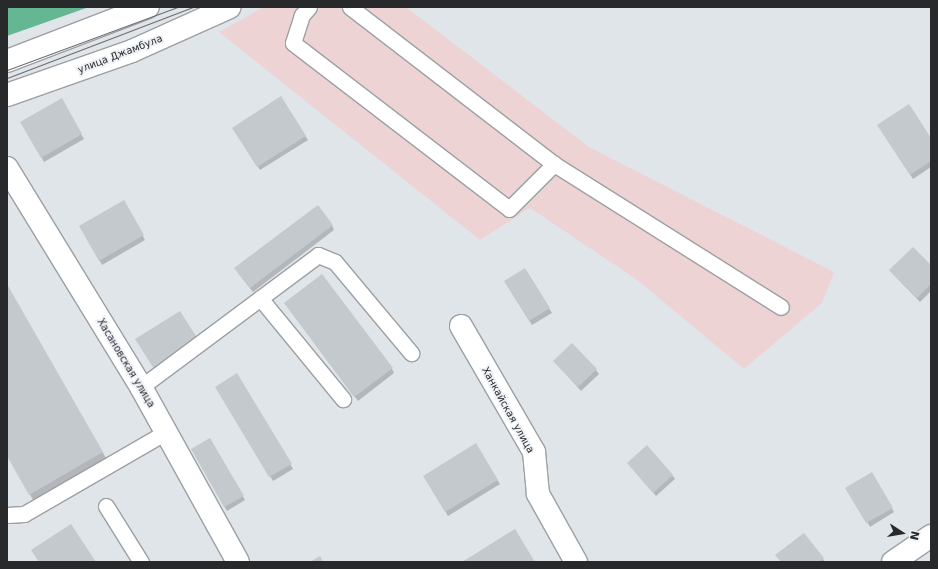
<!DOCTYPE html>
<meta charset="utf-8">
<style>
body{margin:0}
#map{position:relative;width:938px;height:569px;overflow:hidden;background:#e0e5ea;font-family:"DejaVu Sans",sans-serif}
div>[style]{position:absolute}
.industrial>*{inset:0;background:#eed3d5}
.forest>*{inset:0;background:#65b693}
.shadow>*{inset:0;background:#0003}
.building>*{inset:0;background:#c4c9cd}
.roads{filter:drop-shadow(1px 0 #9ca0a4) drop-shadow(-1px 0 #9ca0a4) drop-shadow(0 1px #9ca0a4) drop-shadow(0 -1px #9ca0a4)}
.service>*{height:15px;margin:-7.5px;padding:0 7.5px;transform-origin:7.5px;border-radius:7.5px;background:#fff}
.minor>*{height:22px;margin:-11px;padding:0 11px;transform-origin:11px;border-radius:11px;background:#fff}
.tertiary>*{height:22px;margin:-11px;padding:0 11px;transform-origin:11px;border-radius:11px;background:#fff}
.tram>*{height:1px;margin:-0.5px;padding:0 0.5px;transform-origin:0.5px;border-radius:0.5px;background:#6a6d70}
span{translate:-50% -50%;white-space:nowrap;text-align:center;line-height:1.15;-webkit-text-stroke:3.5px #eef2f7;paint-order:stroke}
.street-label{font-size:10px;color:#28292b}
.frame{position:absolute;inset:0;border:8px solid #28292b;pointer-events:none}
.north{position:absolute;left:882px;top:513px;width:40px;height:40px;-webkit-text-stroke:3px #eef2f7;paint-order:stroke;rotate:102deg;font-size:11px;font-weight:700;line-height:16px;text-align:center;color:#28292b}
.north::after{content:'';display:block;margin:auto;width:14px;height:18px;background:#28292b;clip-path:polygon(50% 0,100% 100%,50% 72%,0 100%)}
</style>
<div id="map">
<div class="industrial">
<div style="clip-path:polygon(264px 7px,406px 7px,589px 147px,834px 272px,822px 303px,744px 369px,636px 279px,530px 208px,480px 240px,219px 32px)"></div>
</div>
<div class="forest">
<div style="clip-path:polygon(7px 7px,89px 7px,7px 36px)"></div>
</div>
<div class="shadow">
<div style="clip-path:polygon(281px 98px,308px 140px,260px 170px,234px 128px)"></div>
<div style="clip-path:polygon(61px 100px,84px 139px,44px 162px,22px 123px)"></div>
<div style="clip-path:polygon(881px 130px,931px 139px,931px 167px,913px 179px)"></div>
<div style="clip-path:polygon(124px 201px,145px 240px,102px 265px,80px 226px)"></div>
<div style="clip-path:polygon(332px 225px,334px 230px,253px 292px,238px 273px)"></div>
<div style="clip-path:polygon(931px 267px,931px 291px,920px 302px,890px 271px)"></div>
<div style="clip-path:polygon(525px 269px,552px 313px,532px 325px,505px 282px)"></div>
<div style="clip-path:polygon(7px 286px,114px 472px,41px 514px,7px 454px)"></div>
<div style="clip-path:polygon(288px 307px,392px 369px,394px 373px,358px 401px)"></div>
<div style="clip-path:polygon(554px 361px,596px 370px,599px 374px,581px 391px)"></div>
<div style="clip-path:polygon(237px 374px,293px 469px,273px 481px,217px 387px)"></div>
<div style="clip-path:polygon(210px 439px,245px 500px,227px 511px,192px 450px)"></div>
<div style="clip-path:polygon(475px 445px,500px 484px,448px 516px,424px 476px)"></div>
<div style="clip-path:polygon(628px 463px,672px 475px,675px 479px,656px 496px)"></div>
<div style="clip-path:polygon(872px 474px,894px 512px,870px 527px,847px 488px)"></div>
<div style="clip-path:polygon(823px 559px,825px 562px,781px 562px)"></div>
</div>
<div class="building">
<div style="clip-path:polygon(281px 96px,306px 136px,257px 167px,232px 128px)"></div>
<div style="clip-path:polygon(62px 98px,82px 134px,41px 158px,20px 122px)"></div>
<div style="clip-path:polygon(909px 104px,931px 138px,931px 161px,910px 175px,877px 125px)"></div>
<div style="clip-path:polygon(124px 200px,144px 235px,99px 261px,79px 226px)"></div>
<div style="clip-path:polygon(318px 205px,333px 225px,250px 288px,234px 268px)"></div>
<div style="clip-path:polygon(913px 247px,931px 265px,931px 284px,917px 298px,889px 270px)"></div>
<div style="clip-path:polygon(525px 268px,550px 308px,529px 321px,504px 281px)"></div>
<div style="clip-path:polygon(322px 274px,393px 368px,354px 397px,284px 303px)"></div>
<div style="clip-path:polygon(7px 284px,103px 452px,29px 495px,7px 456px)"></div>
<div style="clip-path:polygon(180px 311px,199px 341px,154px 369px,135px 339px)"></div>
<div style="clip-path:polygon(572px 343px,597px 369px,578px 387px,553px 361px)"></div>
<div style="clip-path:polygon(237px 373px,292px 464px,269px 477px,215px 387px)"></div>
<div style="clip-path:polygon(210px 438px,244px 496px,224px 507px,191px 449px)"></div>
<div style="clip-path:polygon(476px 443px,498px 480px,445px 512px,423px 476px)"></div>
<div style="clip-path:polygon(647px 445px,673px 475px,653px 493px,627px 463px)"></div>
<div style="clip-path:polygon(872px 472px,893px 508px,866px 523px,845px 488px)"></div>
<div style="clip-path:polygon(71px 524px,96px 562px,39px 562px,31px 550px)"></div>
<div style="clip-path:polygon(515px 529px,535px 562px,462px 562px)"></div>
<div style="clip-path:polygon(804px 533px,824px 558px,819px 562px,781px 562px,775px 555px)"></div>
<div style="clip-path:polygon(320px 556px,323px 562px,310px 562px)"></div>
</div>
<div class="roads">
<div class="service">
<div style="left:309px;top:7px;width:11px;rotate:131deg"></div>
<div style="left:302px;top:15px;width:29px;rotate:108deg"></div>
<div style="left:293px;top:43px;width:272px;rotate:37.5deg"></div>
<div style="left:509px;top:209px;width:64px;rotate:-45deg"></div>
<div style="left:350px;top:7px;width:257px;rotate:37.6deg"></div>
<div style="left:554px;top:164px;width:268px;rotate:32.2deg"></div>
<div style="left:260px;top:298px;width:131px;rotate:50.6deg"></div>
<div style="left:141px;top:387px;width:221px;rotate:-36.7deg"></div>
<div style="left:318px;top:255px;width:18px;rotate:22deg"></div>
<div style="left:335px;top:262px;width:119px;rotate:50.1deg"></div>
<div style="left:106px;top:506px;width:66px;rotate:58deg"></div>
<div style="left:7px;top:515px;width:17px;rotate:-3deg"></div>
<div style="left:24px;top:514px;width:164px;rotate:-30deg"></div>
</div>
<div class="minor">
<div style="left:7px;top:168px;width:257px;rotate:58.5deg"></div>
<div style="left:141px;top:387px;width:200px;rotate:61deg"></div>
<div style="left:461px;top:326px;width:146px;rotate:59.9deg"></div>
<div style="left:534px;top:452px;width:42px;rotate:84.6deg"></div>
<div style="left:538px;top:494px;width:78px;rotate:60.8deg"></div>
<div style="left:893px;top:562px;width:46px;rotate:-34.4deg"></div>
</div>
<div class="tertiary">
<div style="left:7px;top:61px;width:151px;rotate:-21deg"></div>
<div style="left:7px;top:95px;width:133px;rotate:-19.4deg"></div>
<div style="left:132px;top:51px;width:107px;rotate:-24.2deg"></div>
</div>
</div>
<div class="tram">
<div style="left:7px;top:70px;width:181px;rotate:-20.3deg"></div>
<div style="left:7px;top:78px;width:199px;rotate:-20.9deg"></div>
</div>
<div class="street-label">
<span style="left:120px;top:54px;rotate:-21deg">улица Джамбула</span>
<span style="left:126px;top:363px;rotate:59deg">Хасановская улица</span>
<span style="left:508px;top:410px;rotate:61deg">Ханкайская улица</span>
</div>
<div class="frame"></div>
<div class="north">N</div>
</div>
